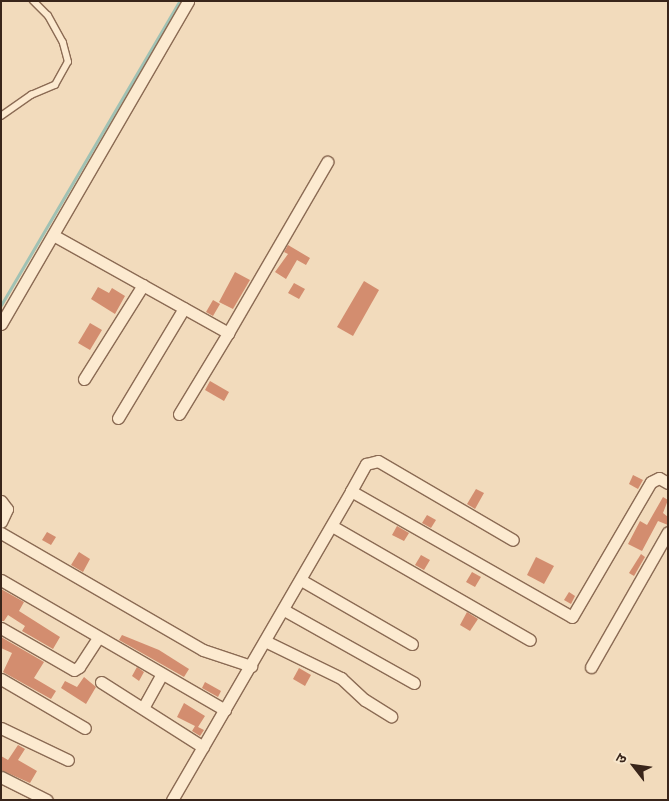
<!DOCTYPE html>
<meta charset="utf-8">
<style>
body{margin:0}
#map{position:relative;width:669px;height:801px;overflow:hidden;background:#f2dbbc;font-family:"Noto Serif","Noto Sans Devanagari",serif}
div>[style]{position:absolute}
.stream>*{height:3px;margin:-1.5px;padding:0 1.5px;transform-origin:1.5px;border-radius:1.5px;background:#a1c2b4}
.building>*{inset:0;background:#d38d6f}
.roads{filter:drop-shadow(1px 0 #8b6b54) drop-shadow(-1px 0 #8b6b54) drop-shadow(0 1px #8b6b54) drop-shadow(0 -1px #8b6b54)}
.service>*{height:5.5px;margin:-2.75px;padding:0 2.75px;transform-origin:2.75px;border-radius:2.75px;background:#fcead0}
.minor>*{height:11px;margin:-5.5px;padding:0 5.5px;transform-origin:5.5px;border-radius:5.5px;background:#fcead0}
span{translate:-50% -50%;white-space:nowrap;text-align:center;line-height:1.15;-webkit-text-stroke:4px #f8e7cd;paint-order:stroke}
.frame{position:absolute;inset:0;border:2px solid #39251a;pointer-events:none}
.north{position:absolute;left:609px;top:741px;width:50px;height:50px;-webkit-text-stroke:4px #f8e7cd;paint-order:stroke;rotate:300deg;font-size:14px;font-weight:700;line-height:20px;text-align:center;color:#39251a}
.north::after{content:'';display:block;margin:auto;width:18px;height:22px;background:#39251a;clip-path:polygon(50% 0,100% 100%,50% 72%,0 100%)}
</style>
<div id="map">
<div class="stream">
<div style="left:1px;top:305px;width:352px;rotate:-59.6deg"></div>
</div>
<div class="building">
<div style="clip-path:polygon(288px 245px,310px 258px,306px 265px,297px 260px,286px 279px,275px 272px,288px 254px,284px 252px)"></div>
<div style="clip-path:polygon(235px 272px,250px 280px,233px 309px,219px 302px)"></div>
<div style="clip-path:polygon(364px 281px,379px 290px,353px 336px,337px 327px)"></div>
<div style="clip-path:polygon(294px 283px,305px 289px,299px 299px,288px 293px)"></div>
<div style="clip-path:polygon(98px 287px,109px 293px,112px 288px,125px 296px,115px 314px,91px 299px)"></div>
<div style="clip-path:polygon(213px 300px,220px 304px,213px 316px,206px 312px)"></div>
<div style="clip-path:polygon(90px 323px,102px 330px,90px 350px,78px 343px)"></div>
<div style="clip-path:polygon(210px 381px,229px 392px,224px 401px,205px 390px)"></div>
<div style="clip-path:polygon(633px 475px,643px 480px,638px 489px,629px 484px)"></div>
<div style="clip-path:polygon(476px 489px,484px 493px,475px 509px,467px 504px)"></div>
<div style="clip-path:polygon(663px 497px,668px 500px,663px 513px,668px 517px,668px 525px,658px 521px,642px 551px,628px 544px,640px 521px,647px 525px)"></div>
<div style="clip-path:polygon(427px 515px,436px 520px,431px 528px,422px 523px)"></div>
<div style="clip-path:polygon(397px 526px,409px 533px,404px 541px,392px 535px)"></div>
<div style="clip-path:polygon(47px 532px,56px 537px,51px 545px,42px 540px)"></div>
<div style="clip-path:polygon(79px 552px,90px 559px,83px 572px,71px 565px)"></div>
<div style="clip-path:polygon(641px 554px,645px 557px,634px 576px,629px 573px)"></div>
<div style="clip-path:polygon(421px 555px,430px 560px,424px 570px,415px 565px)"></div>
<div style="clip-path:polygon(536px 557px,554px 566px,544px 584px,527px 575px)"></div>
<div style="clip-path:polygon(472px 572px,481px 577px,475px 587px,466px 582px)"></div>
<div style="clip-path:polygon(1px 589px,24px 602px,19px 611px,60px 637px,53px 649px,22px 631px,25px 626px,8px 615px,4px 621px,1px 621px)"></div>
<div style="clip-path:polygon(569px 592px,575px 596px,571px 604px,564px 600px)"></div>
<div style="clip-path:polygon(467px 612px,478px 619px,470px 631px,460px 625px)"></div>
<div style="clip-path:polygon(122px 635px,159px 650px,189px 669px,184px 677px,119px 640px)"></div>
<div style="clip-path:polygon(1px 637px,44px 662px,34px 678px,56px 691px,51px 699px,3px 672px,12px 653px,1px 648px)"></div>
<div style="clip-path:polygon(137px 667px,144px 672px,139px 681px,132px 676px)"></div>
<div style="clip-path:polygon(299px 668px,311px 675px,305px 686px,293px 679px)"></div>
<div style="clip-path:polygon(84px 677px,96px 687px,86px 704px,61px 688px,65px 681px,77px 687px)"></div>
<div style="clip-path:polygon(205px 682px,221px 691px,218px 697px,202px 688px)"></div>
<div style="clip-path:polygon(184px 703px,205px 716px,198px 727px,204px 730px,200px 736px,192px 731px,195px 726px,177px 717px)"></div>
<div style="clip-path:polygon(18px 745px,25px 749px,18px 760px,37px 771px,30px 783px,1px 770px,1px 756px,8px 760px)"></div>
</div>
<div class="roads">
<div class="service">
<div style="left:1px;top:116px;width:37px;rotate:-35deg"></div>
<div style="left:31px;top:95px;width:26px;rotate:-23deg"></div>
<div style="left:55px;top:85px;width:26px;rotate:-61deg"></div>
<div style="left:68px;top:62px;width:20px;rotate:-105deg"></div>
<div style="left:63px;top:43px;width:31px;rotate:-119deg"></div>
<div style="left:48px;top:16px;width:21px;rotate:-135deg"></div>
</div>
<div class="minor">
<div style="left:53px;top:235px;width:201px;rotate:29.2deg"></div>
<div style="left:228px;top:333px;width:198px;rotate:-59.9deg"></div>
<div style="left:1px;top:324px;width:373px;rotate:-59.9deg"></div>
<div style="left:84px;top:379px;width:111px;rotate:-57.9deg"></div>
<div style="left:179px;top:414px;width:95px;rotate:-58.8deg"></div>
<div style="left:118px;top:418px;width:128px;rotate:-59deg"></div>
<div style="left:351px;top:491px;width:31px;rotate:-61deg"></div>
<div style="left:366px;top:464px;width:12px;rotate:-14deg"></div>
<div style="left:378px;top:461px;width:156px;rotate:30.3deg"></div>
<div style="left:1px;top:501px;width:10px;rotate:53deg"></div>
<div style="left:7px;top:509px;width:14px;rotate:115deg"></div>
<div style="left:332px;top:526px;width:228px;rotate:29.9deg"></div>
<div style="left:1px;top:533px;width:233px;rotate:30.1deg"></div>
<div style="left:203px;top:650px;width:51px;rotate:18.4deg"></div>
<div style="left:1px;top:580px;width:259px;rotate:30.1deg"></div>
<div style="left:301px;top:580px;width:128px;rotate:30deg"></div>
<div style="left:284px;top:610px;width:149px;rotate:29.3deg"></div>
<div style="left:1px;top:628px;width:84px;rotate:29.9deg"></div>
<div style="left:74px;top:670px;width:6px;rotate:-31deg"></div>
<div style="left:79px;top:667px;width:35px;rotate:-57deg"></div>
<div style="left:265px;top:641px;width:85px;rotate:26deg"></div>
<div style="left:341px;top:678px;width:33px;rotate:43deg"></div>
<div style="left:365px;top:700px;width:31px;rotate:32deg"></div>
<div style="left:591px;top:667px;width:155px;rotate:-60.3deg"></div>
<div style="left:1px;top:679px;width:97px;rotate:30.3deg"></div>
<div style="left:101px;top:682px;width:121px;rotate:32.5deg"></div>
<div style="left:143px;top:708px;width:38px;rotate:-61deg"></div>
<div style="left:1px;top:728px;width:74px;rotate:25.5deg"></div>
<div style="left:1px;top:777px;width:51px;rotate:26.6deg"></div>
<div style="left:172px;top:800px;width:357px;rotate:-59.9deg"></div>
<div style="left:351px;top:491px;width:254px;rotate:29.7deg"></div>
<div style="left:572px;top:617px;width:156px;rotate:-59.7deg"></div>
<div style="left:651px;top:482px;width:9px;rotate:-27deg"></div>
<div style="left:659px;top:478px;width:10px;rotate:29deg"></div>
</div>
</div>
<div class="frame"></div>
<div class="north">उ</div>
</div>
